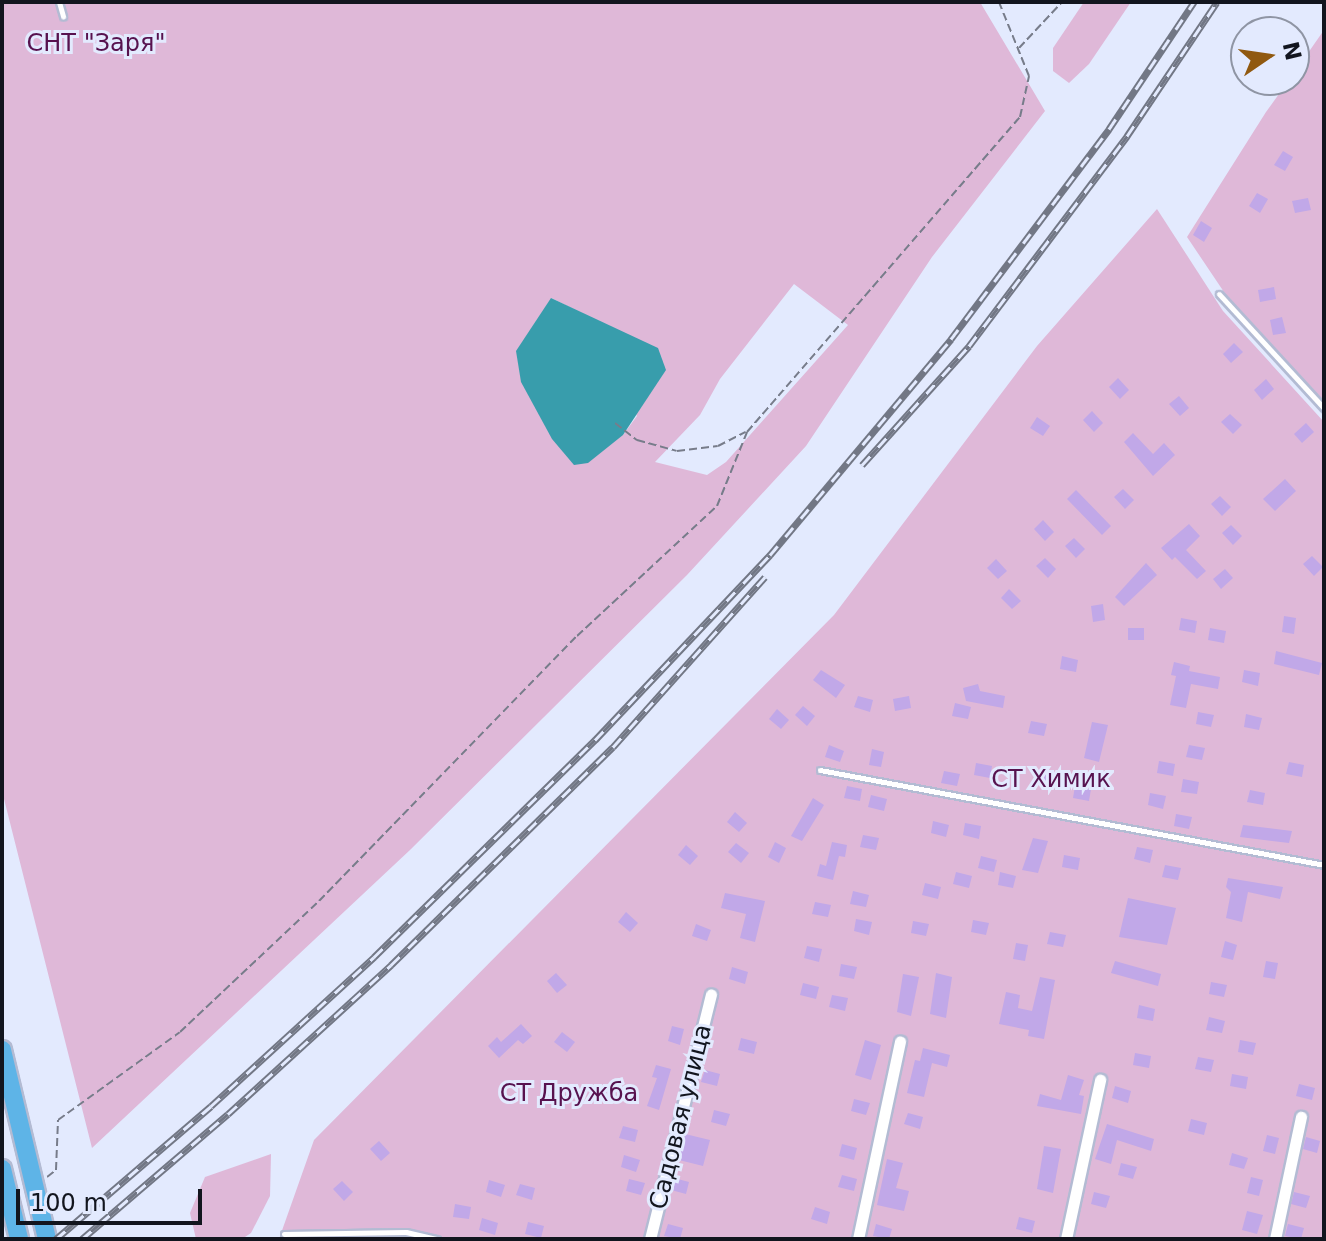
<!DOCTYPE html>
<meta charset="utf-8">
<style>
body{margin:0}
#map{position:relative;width:1326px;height:1241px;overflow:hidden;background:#e3eafe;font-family:"DejaVu Sans",sans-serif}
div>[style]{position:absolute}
.green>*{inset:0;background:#dfb8d8}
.water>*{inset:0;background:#389dac}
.building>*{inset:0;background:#c1a8e8}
.path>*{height:2px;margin-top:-1px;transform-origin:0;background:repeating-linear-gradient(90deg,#777c8a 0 8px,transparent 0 12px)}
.roads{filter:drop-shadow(2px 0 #b3bbd3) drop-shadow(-2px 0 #b3bbd3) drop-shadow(0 2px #b3bbd3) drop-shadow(0 -2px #b3bbd3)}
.service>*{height:5px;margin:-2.5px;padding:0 2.5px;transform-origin:2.5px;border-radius:2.5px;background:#fff}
.minor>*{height:11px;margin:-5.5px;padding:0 5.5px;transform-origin:5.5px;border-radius:5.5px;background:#fff}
.trunk>*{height:18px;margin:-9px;padding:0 9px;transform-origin:9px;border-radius:9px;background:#5eb4e7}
.rail>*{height:7px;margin-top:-3.5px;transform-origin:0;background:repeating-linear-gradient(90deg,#e3eafe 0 12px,#727785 0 24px);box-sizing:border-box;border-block:2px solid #727785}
span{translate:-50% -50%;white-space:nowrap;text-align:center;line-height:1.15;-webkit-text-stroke:6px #e3eafe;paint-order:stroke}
.park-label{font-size:24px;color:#57124f}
.street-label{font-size:24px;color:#12151e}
.frame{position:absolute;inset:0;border:4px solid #12151e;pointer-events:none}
.north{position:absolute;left:1230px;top:16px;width:80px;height:80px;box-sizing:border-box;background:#e3eafe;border:2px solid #8f95a4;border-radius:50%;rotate:77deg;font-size:22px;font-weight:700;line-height:32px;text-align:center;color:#12151e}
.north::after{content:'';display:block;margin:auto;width:28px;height:36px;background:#905910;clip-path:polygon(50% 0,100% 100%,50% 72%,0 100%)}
.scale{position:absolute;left:16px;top:1189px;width:186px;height:36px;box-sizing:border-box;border:4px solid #12151e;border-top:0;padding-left:10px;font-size:24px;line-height:28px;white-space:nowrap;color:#12151e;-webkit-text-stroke:6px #e3eafe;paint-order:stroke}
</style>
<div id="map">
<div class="green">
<div style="clip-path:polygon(evenodd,2px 2px,980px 2px,1045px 111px,932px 257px,806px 446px,687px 575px,410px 850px,92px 1148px,2px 791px,2px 2px,794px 284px,848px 325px,726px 462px,707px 475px,655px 462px,700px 415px,720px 379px,794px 284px,2px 2px,551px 298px,594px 319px,637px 416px,623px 435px,551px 298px)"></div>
<div style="clip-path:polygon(1084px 2px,1131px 2px,1089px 64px,1069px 83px,1053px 71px,1053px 48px)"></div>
<div style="clip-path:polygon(1324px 30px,1324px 403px,1226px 295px,1187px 237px,1266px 112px,1289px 80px,1294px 80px,1294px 73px)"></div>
<div style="clip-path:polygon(1157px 209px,1223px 311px,1324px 422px,1324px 1239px,279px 1239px,314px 1140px,834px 615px,1037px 346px)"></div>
<div style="clip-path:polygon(271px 1154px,270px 1196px,251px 1233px,242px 1239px,196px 1239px,190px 1213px,205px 1177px)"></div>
</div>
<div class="water">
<div style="clip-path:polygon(551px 298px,658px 348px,666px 370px,623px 435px,588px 463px,574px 465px,552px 439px,521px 382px,516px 351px)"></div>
</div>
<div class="building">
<div style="clip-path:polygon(1283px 151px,1293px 157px,1285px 171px,1274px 165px)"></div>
<div style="clip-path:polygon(1257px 193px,1268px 199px,1260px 213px,1249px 206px)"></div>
<div style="clip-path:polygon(1308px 198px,1311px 210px,1295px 213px,1292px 201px)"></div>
<div style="clip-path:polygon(1201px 221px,1212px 228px,1204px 242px,1193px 235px)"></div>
<div style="clip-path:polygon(1274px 287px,1276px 299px,1260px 302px,1258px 290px)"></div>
<div style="clip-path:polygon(1282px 317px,1286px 333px,1273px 335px,1270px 320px)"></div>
<div style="clip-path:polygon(1234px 343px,1243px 352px,1231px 363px,1223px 354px)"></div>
<div style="clip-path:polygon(1118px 378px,1129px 390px,1120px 399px,1109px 387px)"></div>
<div style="clip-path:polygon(1266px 379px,1274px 389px,1262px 400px,1254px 390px)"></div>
<div style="clip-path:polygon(1179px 396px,1189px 408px,1180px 416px,1169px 404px)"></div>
<div style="clip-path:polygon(1092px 411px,1103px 423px,1094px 432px,1083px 420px)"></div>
<div style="clip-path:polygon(1230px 414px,1242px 425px,1233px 434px,1221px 422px)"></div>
<div style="clip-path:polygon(1037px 417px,1050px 426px,1043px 436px,1030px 428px)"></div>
<div style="clip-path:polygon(1306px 423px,1314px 432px,1302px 443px,1294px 434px)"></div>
<div style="clip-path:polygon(1133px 433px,1153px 454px,1164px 443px,1175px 455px,1153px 476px,1124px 442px)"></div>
<div style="clip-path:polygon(1285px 479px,1296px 491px,1275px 511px,1263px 499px)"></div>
<div style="clip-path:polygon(1123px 489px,1134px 500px,1125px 509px,1114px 497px)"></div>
<div style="clip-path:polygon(1076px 490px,1111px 526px,1102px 535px,1067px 499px)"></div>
<div style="clip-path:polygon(1220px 496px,1231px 507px,1222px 516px,1211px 504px)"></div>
<div style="clip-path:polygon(1043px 520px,1054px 532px,1045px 541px,1034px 529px)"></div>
<div style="clip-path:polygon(1189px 524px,1200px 536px,1186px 550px,1206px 571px,1197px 579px,1175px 557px,1172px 560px,1161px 548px)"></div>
<div style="clip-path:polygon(1231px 525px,1242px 536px,1233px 545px,1222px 533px)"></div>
<div style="clip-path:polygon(1074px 538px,1085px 549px,1076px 558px,1065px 546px)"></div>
<div style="clip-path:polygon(1312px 556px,1323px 567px,1314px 576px,1303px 564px)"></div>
<div style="clip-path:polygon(1045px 558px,1056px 569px,1048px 578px,1036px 566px)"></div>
<div style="clip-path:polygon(996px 559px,1007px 571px,998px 579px,987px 568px)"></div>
<div style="clip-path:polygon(1146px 563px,1157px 575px,1124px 606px,1115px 597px)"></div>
<div style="clip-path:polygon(1225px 569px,1233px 578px,1221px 589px,1213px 579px)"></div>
<div style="clip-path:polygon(1009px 589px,1021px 601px,1012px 609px,1001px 598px)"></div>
<div style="clip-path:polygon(1103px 604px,1105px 620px,1093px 622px,1091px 606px)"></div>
<div style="clip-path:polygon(1284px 616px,1296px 618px,1294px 634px,1282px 632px)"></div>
<div style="clip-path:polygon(1181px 618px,1197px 621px,1195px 633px,1179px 630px)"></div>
<div style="clip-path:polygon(1128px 628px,1144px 628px,1144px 640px,1128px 640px)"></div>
<div style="clip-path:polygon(1210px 628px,1226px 631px,1224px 643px,1208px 640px)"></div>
<div style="clip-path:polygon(1276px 651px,1322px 663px,1319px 675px,1274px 664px)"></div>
<div style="clip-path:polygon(1062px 656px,1078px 660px,1076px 672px,1060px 669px)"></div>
<div style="clip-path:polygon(1174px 662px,1190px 666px,1189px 671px,1220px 677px,1218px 689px,1191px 684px,1186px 708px,1170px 705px,1176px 676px,1171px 675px)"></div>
<div style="clip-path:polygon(821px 670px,845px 685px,836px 698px,813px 680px)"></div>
<div style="clip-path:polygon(1244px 670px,1260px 673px,1258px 686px,1242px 682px)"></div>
<div style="clip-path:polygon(978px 684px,980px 691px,1005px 696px,1003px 708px,966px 701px,963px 688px)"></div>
<div style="clip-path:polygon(858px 696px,873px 700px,870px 712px,854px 707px)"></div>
<div style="clip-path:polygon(909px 696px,911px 708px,895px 711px,893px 699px)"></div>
<div style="clip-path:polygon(955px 703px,971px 707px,968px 719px,952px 716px)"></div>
<div style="clip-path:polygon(803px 706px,815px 716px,807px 726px,795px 715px)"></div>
<div style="clip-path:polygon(777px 709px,789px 720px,781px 729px,769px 719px)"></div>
<div style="clip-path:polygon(1198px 712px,1214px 715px,1211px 727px,1196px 724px)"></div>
<div style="clip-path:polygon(1246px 714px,1262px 718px,1259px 730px,1244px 727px)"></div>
<div style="clip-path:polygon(1031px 721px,1047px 724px,1044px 736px,1028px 733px)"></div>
<div style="clip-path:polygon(1092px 722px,1108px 725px,1099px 762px,1084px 758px)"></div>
<div style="clip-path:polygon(829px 745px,844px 751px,840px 762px,825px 757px)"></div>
<div style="clip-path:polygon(1189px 745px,1205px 748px,1202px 760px,1186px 757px)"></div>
<div style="clip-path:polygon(872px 749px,884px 752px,881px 767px,869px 765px)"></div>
<div style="clip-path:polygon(1159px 761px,1175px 764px,1173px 776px,1157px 773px)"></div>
<div style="clip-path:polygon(1289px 762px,1304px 765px,1302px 777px,1286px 774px)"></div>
<div style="clip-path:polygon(976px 763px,992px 766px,990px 778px,974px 775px)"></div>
<div style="clip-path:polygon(944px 771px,960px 774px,957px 786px,941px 783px)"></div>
<div style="clip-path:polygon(1045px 773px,1061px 776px,1059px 788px,1043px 785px)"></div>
<div style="clip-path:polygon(1183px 779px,1199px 782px,1197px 794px,1181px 792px)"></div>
<div style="clip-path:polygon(847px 786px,862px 789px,860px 801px,844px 798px)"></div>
<div style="clip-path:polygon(1075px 786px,1091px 789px,1089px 801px,1073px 798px)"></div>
<div style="clip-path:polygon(1250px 790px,1265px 793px,1263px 805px,1247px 802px)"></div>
<div style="clip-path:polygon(1150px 793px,1166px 796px,1163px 809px,1148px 805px)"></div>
<div style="clip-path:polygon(871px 795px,887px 799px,884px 811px,868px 807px)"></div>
<div style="clip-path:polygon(813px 798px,824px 805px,802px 841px,791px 836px)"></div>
<div style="clip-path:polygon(735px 812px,747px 823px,739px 832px,727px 822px)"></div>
<div style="clip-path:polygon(1176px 814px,1192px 817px,1189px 829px,1174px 826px)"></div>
<div style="clip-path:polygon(933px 821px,949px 825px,946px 837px,931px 833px)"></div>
<div style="clip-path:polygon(965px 823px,981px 826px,979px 839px,963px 835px)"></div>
<div style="clip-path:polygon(1243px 825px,1292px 831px,1289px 843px,1240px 837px)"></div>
<div style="clip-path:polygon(863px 835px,879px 838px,876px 850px,860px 847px)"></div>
<div style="clip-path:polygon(1033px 838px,1048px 841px,1038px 873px,1022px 870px)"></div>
<div style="clip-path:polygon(775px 842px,786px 848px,779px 863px,768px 857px)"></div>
<div style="clip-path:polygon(832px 842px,847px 845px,845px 857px,839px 856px,833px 880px,817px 876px,820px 864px,826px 866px)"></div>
<div style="clip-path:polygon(736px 843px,749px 853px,741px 863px,728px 852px)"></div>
<div style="clip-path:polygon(686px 845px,698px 856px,690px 865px,678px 855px)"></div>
<div style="clip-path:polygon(1137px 847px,1153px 850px,1150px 863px,1134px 859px)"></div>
<div style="clip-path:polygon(1064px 855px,1080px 858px,1078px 870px,1062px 867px)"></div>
<div style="clip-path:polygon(981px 856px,997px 860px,994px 872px,978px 868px)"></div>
<div style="clip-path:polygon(1165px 865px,1181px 868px,1178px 880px,1162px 877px)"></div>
<div style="clip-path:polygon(956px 872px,972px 876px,969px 888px,953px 884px)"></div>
<div style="clip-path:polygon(1000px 872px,1016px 876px,1013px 888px,998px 885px)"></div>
<div style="clip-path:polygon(1228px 878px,1283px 887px,1280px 899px,1248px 892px,1242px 922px,1226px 918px,1231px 892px,1226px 887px)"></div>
<div style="clip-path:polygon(925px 883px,941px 887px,938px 899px,922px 895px)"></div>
<div style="clip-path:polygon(853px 891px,869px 895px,866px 907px,850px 904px)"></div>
<div style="clip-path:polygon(725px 893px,765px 901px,755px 942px,740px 938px,746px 914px,721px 908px)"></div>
<div style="clip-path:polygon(1128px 898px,1176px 908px,1167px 945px,1119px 937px)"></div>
<div style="clip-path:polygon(815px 902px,831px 905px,828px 917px,812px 914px)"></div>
<div style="clip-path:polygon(626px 912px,638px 923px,630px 932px,618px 922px)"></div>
<div style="clip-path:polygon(856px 919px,872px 922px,869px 935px,854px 931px)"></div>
<div style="clip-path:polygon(973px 920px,989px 923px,986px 935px,971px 932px)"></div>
<div style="clip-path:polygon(913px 921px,929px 924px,926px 936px,911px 933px)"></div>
<div style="clip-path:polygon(696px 924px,711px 930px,707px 941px,692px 936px)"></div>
<div style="clip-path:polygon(1050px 932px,1066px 935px,1063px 947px,1047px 944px)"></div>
<div style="clip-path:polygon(1225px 941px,1237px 945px,1233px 960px,1221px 957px)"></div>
<div style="clip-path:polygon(1016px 943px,1028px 945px,1025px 961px,1013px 959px)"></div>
<div style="clip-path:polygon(807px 946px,822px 949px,819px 962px,804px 958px)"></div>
<div style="clip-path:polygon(1115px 961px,1161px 974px,1158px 986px,1111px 973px)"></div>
<div style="clip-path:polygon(1266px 961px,1278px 963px,1275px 979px,1263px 977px)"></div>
<div style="clip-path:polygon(841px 964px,857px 967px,854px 979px,839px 976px)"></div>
<div style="clip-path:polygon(732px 967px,748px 972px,745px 984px,729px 979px)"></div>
<div style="clip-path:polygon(556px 973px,567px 985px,557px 993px,547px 981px)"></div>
<div style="clip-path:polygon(936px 973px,952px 977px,946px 1018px,930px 1014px)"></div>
<div style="clip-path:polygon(903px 974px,919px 977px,911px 1016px,897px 1012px)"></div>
<div style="clip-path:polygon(1040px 977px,1055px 980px,1044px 1039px,1028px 1036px,1029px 1030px,999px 1024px,1006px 992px,1020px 995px,1018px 1008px,1032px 1011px)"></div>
<div style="clip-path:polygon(1211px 982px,1227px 985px,1224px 997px,1209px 994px)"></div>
<div style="clip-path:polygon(803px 983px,819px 987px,816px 999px,800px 995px)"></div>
<div style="clip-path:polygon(832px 995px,848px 998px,845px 1011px,829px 1007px)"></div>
<div style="clip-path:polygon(1139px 1005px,1155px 1009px,1153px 1021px,1137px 1018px)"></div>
<div style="clip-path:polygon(1209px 1017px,1225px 1021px,1222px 1033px,1206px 1030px)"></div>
<div style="clip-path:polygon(521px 1024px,532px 1036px,523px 1044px,518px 1040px,499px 1058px,488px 1046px,497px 1037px,501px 1042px)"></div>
<div style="clip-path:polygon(672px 1026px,684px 1029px,680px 1045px,668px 1041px)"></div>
<div style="clip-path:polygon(562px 1032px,575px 1042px,567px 1052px,554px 1042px)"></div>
<div style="clip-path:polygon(741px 1038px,757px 1042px,754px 1054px,738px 1050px)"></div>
<div style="clip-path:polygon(865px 1040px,881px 1045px,871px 1080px,855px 1075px)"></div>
<div style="clip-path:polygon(1240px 1040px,1256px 1043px,1253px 1055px,1238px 1052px)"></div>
<div style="clip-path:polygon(923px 1048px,950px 1055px,947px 1067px,932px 1063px,924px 1097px,907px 1093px,915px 1060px,920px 1061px)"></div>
<div style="clip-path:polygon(1135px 1053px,1151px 1056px,1149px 1068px,1133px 1065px)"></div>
<div style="clip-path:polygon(1198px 1057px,1214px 1060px,1211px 1072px,1195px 1069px)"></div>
<div style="clip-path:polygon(656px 1065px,671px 1069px,659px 1110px,647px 1106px,657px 1078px,652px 1077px)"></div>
<div style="clip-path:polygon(705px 1070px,720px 1074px,717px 1086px,701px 1082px)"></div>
<div style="clip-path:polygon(1232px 1074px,1248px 1077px,1246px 1089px,1230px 1086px)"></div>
<div style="clip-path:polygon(1068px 1075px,1084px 1080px,1079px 1095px,1084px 1096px,1081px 1114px,1037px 1106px,1040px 1094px,1061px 1100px)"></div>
<div style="clip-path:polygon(1299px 1084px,1315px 1088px,1312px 1100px,1296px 1096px)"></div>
<div style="clip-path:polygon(1115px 1086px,1131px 1091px,1128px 1103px,1112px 1098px)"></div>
<div style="clip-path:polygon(854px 1099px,870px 1103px,866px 1115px,851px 1111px)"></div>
<div style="clip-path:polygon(714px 1110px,730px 1114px,726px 1126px,711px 1122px)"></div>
<div style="clip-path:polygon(908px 1113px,923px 1117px,920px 1129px,904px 1124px)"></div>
<div style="clip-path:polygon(1191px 1119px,1207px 1123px,1204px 1135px,1188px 1131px)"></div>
<div style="clip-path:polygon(1107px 1124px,1154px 1139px,1151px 1151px,1117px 1140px,1111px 1164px,1095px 1159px)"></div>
<div style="clip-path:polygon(623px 1126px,638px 1130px,635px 1142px,619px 1138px)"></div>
<div style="clip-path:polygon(685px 1134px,710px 1140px,703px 1166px,679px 1160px)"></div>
<div style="clip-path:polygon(1267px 1135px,1279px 1138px,1275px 1154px,1263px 1151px)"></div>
<div style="clip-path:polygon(1306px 1137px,1320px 1141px,1317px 1153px,1303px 1149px)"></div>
<div style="clip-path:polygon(379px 1141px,390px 1153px,381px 1161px,370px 1149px)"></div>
<div style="clip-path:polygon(842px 1144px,857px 1148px,854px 1160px,839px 1156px)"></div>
<div style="clip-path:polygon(1044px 1146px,1061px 1149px,1053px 1193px,1037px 1189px)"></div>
<div style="clip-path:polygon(1232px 1153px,1248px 1158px,1244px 1169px,1229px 1165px)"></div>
<div style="clip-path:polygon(624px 1155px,640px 1160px,636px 1172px,621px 1167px)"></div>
<div style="clip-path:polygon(887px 1159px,903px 1163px,896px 1188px,909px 1191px,904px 1211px,877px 1205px)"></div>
<div style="clip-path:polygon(1121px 1163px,1137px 1167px,1133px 1179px,1118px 1175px)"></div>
<div style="clip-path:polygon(842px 1175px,857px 1179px,854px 1191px,838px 1187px)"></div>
<div style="clip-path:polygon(1251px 1177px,1263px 1180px,1259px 1196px,1247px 1193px)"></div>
<div style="clip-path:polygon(674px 1178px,689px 1182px,686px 1194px,671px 1190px)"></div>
<div style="clip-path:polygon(629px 1179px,645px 1183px,641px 1195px,626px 1191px)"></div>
<div style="clip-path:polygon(489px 1180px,505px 1185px,501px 1197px,486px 1192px)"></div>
<div style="clip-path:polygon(342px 1181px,353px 1192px,344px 1201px,333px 1189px)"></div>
<div style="clip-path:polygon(520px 1184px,535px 1188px,532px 1200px,516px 1195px)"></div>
<div style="clip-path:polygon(1094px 1192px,1110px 1196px,1106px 1208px,1091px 1204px)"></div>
<div style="clip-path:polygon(1294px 1192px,1310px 1196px,1306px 1208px,1291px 1204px)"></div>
<div style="clip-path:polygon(455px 1204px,471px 1207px,469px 1219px,453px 1217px)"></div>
<div style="clip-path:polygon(815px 1207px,830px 1212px,827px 1224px,811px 1219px)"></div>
<div style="clip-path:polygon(1247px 1211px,1263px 1215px,1257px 1234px,1242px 1230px)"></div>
<div style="clip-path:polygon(1019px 1217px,1035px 1221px,1032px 1233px,1016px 1229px)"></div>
<div style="clip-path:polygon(482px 1218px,498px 1223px,495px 1235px,479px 1230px)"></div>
<div style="clip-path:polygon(528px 1222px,544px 1226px,541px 1238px,525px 1234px)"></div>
<div style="clip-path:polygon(668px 1224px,683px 1228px,680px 1239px,664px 1236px)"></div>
<div style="clip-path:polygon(876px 1224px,892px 1229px,889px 1239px,873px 1236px)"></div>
<div style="clip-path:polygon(1288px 1224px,1304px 1228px,1301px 1239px,1285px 1236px)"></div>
</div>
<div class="path">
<div style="left:1019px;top:48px;width:63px;rotate:-46.9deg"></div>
<div style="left:615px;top:423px;width:28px;rotate:38deg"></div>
<div style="left:637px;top:440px;width:41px;rotate:15.4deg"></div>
<div style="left:677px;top:451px;width:41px;rotate:-7deg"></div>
<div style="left:718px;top:446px;width:31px;rotate:-27deg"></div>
<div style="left:47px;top:1177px;width:11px;rotate:-38deg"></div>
<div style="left:56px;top:1170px;width:50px;rotate:-87.7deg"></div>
<div style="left:58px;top:1120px;width:150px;rotate:-35.8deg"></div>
<div style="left:180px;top:1032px;width:191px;rotate:-43.3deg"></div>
<div style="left:319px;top:901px;width:370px;rotate:-45.8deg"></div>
<div style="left:577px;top:636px;width:191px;rotate:-42.9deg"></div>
<div style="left:717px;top:506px;width:80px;rotate:-67.9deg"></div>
<div style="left:747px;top:432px;width:417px;rotate:-49.1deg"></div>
<div style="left:1020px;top:117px;width:42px;rotate:-77.6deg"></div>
<div style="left:1029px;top:76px;width:80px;rotate:-112.1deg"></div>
</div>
<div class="roads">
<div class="service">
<div style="left:59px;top:2px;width:15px;rotate:74deg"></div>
<div style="left:1219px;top:294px;width:155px;rotate:47.4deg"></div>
<div style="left:820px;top:770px;width:513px;rotate:10.67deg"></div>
<div style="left:284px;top:1234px;width:122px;rotate:-0.9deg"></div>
<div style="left:406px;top:1232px;width:32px;rotate:13deg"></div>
</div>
<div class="minor">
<div style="left:650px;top:1239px;width:252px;rotate:-76deg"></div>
<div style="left:858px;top:1239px;width:202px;rotate:-78deg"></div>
<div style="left:1066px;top:1239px;width:163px;rotate:-77.9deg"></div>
<div style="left:1275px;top:1239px;width:125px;rotate:-78deg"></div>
</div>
<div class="trunk">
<div style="left:2px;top:1050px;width:194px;rotate:76.6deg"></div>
<div style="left:2px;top:1169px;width:72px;rotate:76.3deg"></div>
</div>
</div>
<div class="rail">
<div style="left:862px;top:465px;width:160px;rotate:-48deg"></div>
<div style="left:969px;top:346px;width:263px;rotate:-53deg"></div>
<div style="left:1127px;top:136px;width:161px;rotate:-56.1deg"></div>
<div style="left:56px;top:1239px;width:204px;rotate:-40.6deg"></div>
<div style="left:211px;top:1106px;width:221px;rotate:-42.4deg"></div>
<div style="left:374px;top:957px;width:310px;rotate:-44.5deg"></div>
<div style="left:595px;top:740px;width:255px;rotate:-46.6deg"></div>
<div style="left:770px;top:555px;width:282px;rotate:-50deg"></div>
<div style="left:951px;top:339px;width:263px;rotate:-53deg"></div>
<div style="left:1109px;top:129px;width:153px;rotate:-56.2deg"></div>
<div style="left:82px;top:1239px;width:192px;rotate:-40.6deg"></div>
<div style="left:228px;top:1114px;width:221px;rotate:-42.4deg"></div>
<div style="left:391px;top:965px;width:311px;rotate:-44.5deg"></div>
<div style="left:613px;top:747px;width:228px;rotate:-48.2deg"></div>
</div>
<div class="park-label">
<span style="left:96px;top:44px">СНТ "Заря"</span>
<span style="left:1051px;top:780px">СТ Химик</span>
<span style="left:569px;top:1094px">СТ Дружба</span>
</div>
<div class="street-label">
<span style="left:681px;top:1117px;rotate:-76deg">Садовая улица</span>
</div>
<div class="frame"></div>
<div class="north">N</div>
<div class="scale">100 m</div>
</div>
